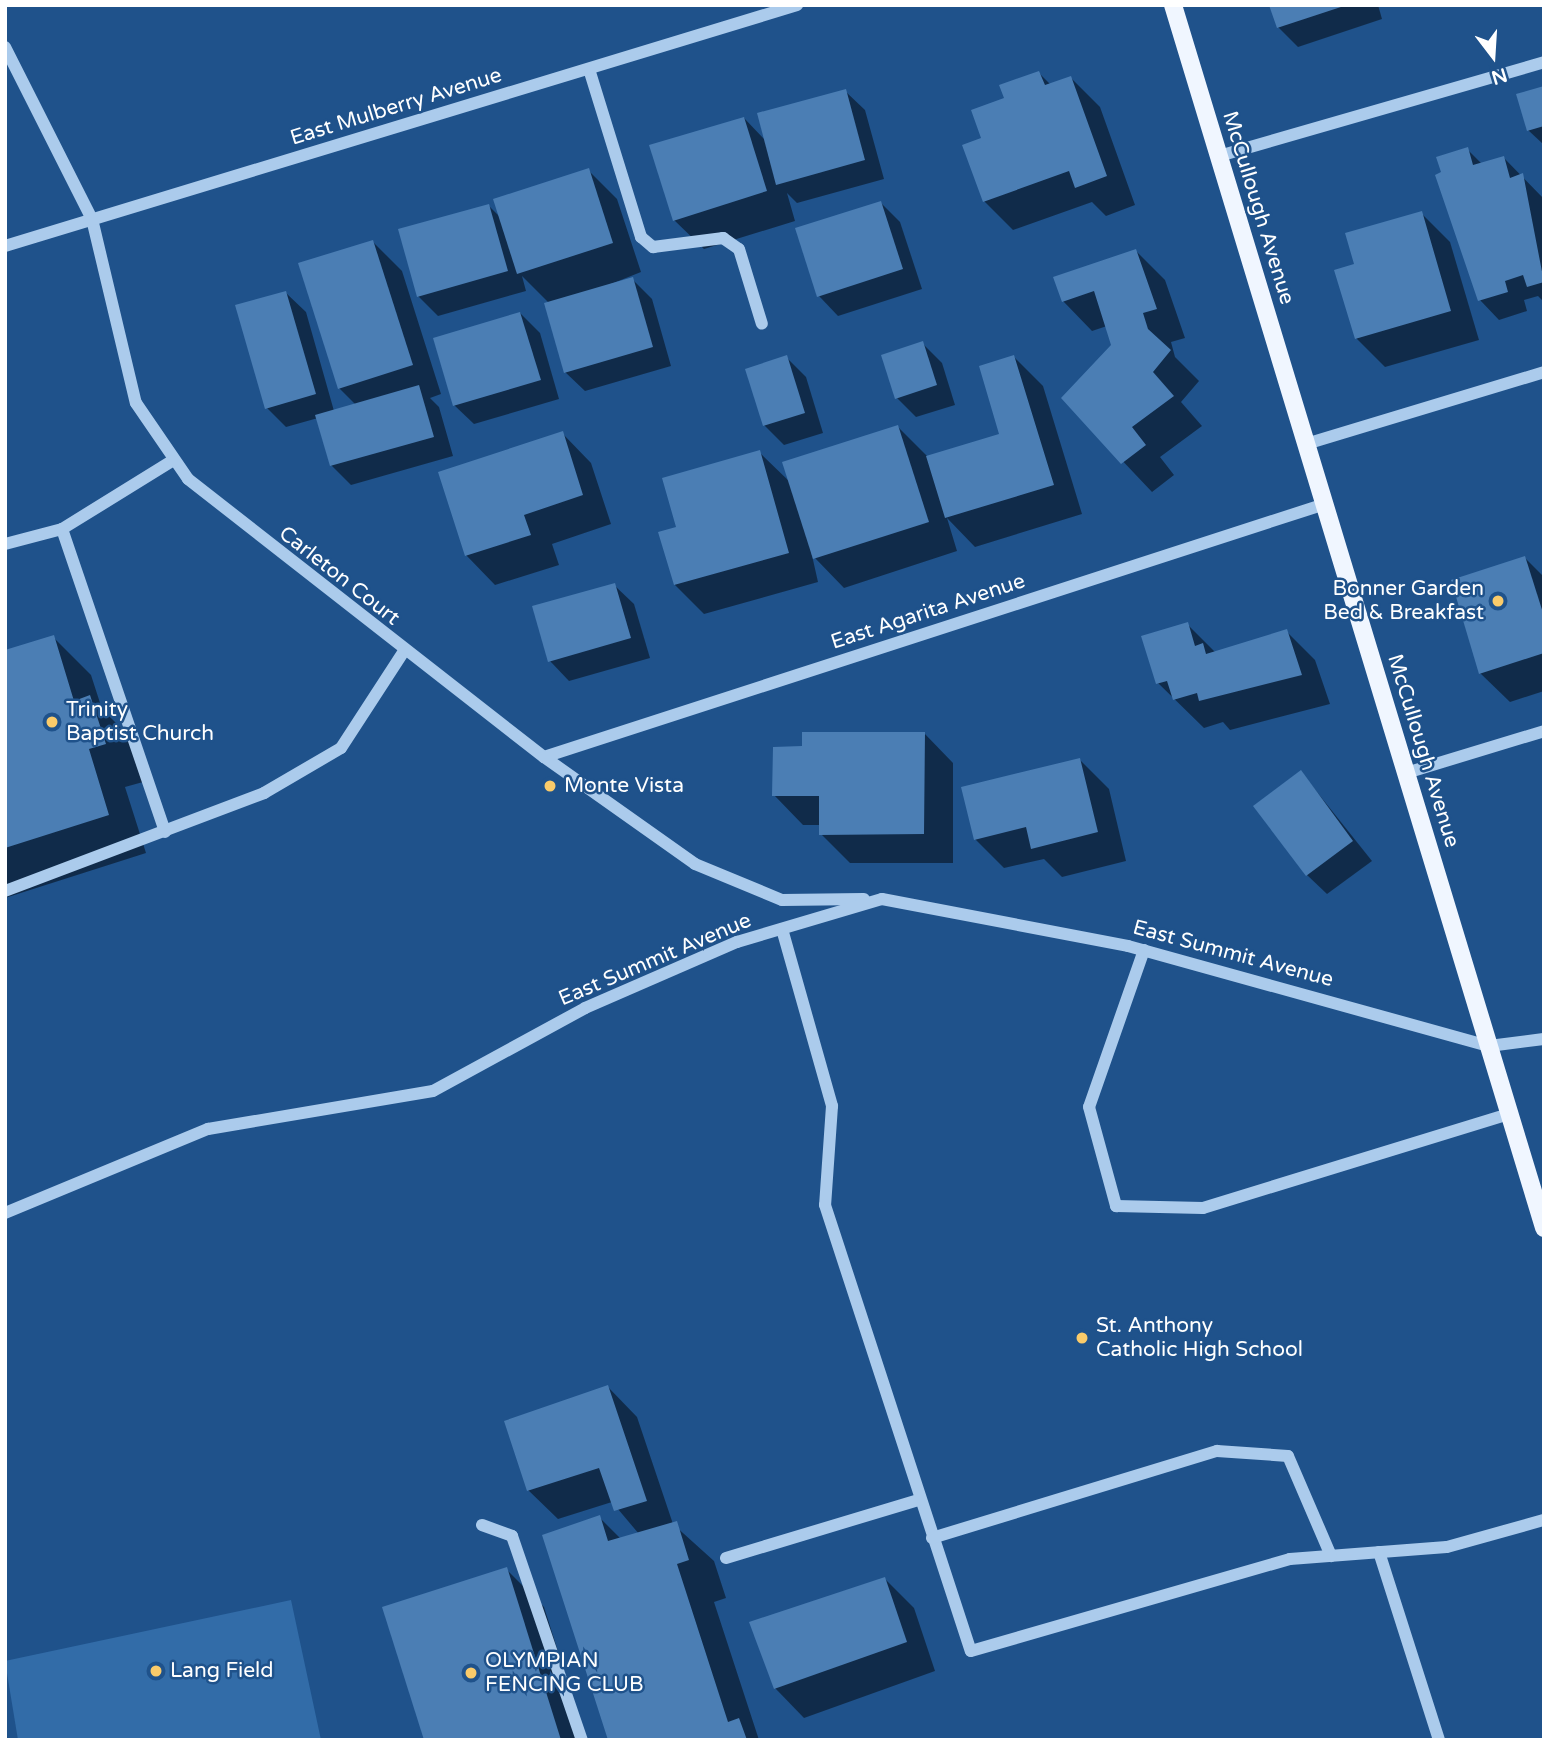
<!DOCTYPE html>
<style>
body{margin:0}
#map{position:relative;width:1549px;height:1745px;overflow:hidden;background:#1f528b;font-family:"Varela Round",sans-serif}
div>[style]{position:absolute}
.green>*{inset:0;background:#326ca8}
.shadow>*{inset:0;background:#0007}
.building>*{inset:0;background:#4b7eb4}
.minor>*{height:12px;margin:-6px;padding:0 6px;transform-origin:6px;border-radius:6px;background:#abcbec}
.major>*{height:18px;margin:-9px;padding:0 9px;transform-origin:9px;border-radius:9px;background:#f0f6ff}
.dots>*{width:19px;height:19px;translate:-50% -50%;box-sizing:border-box;border:4px solid #1f528b;border-radius:50%}
span{translate:-50% -50%;white-space:nowrap;text-align:center;line-height:1.15;-webkit-text-stroke:5px #1f528b;paint-order:stroke}
.street-label{font-size:21px;color:#fff}
.poi-label{font-size:21px;color:#fff}
.right{translate:-100% -50%;text-align:right}
.left{translate:0 -50%;text-align:left}
.frame{position:absolute;inset:0;border:7px solid #fff;pointer-events:none}
.north{position:absolute;left:1458px;top:21px;width:70px;height:70px;-webkit-text-stroke:5px #1f528b;paint-order:stroke;rotate:163deg;font-size:19px;font-weight:700;line-height:28px;text-align:center;color:#fff}
.north::after{content:'';display:block;margin:auto;width:24px;height:32px;background:#fff;clip-path:polygon(50% 0,100% 100%,50% 72%,0 100%)}
</style>
<div id="map">
<div class="green">
<div style="clip-path:polygon(291px 1600px,321px 1740px,18px 1740px,5px 1661px)"></div>
</div>
<div class="shadow">
<div style="clip-path:polygon(1271px 5px,1378px 5px,1382px 19px,1298px 47px,1278px 27px)"></div>
<div style="clip-path:polygon(1039px 73px,1051px 85px,1071px 78px,1100px 107px,1135px 205px,1106px 216px,1092px 202px,1013px 230px,984px 201px,984px 139px,1006px 99px)"></div>
<div style="clip-path:polygon(1544px 88px,1544px 145px,1528px 130px)"></div>
<div style="clip-path:polygon(845px 91px,865px 110px,884px 179px,797px 203px,787px 193px,795px 221px,704px 249px,674px 220px,744px 118px,766px 141px)"></div>
<div style="clip-path:polygon(1467px 149px,1482px 164px,1503px 157px,1544px 199px,1544px 302px,1538px 296px,1524px 300px,1527px 311px,1499px 320px,1480px 300px)"></div>
<div style="clip-path:polygon(588px 170px,617px 199px,641px 272px,601px 288px,632px 279px,652px 299px,671px 366px,585px 391px,565px 372px,549px 303px,522px 276px,526px 291px,438px 316px,418px 296px,488px 205px,502px 219px)"></div>
<div style="clip-path:polygon(881px 203px,900px 222px,922px 289px,838px 316px,819px 296px)"></div>
<div style="clip-path:polygon(1421px 213px,1450px 242px,1479px 340px,1385px 367px,1356px 338px,1356px 265px)"></div>
<div style="clip-path:polygon(373px 242px,402px 271px,441px 394px,430px 398px,439px 407px,453px 456px,351px 485px,331px 465px,318px 418px,286px 427px,267px 408px,286px 293px,306px 312px,334px 411px,356px 405px,339px 388px)"></div>
<div style="clip-path:polygon(1136px 251px,1165px 280px,1185px 338px,1171px 342px,1175px 357px,1199px 381px,1181px 402px,1202px 426px,1160px 457px,1174px 475px,1152px 492px,1063px 398px,1113px 346px,1107px 326px,1092px 331px,1063px 301px)"></div>
<div style="clip-path:polygon(520px 313px,540px 333px,559px 399px,474px 424px,454px 405px)"></div>
<div style="clip-path:polygon(922px 343px,942px 363px,955px 405px,916px 417px,897px 398px)"></div>
<div style="clip-path:polygon(786px 357px,806px 377px,823px 433px,784px 445px,764px 425px)"></div>
<div style="clip-path:polygon(1014px 357px,1043px 386px,1082px 514px,975px 547px,947px 518px,957px 551px,844px 588px,815px 558px,809px 542px,818px 582px,704px 614px,675px 585px,678px 528px,759px 452px,791px 483px,898px 427px,928px 457px,1002px 435px)"></div>
<div style="clip-path:polygon(562px 433px,591px 463px,611px 524px,552px 544px,559px 565px,495px 585px,466px 555px)"></div>
<div style="clip-path:polygon(1525px 558px,1544px 577px,1544px 691px,1510px 702px,1480px 673px)"></div>
<div style="clip-path:polygon(614px 585px,634px 604px,650px 658px,569px 681px,550px 661px)"></div>
<div style="clip-path:polygon(1187px 624px,1216px 653px,1286px 631px,1315px 660px,1330px 704px,1230px 730px,1223px 722px,1204px 728px,1158px 683px)"></div>
<div style="clip-path:polygon(53px 637px,91px 675px,102px 709px,128px 735px,143px 782px,125px 787px,146px 853px,5px 898px,5px 652px)"></div>
<div style="clip-path:polygon(924px 733px,953px 763px,953px 863px,850px 863px,821px 834px,821px 825px,803px 825px,774px 795px,804px 748px)"></div>
<div style="clip-path:polygon(1080px 760px,1109px 789px,1126px 861px,1062px 877px,1044px 859px,1004px 868px,975px 839px)"></div>
<div style="clip-path:polygon(1301px 772px,1372px 861px,1327px 894px,1307px 875px)"></div>
<div style="clip-path:polygon(608px 1387px,637px 1417px,673px 1524px,714px 1561px,726px 1598px,714px 1602px,759px 1740px,610px 1740px,599px 1517px,621px 1539px,639px 1534px,612px 1502px,558px 1519px,528px 1490px)"></div>
<div style="clip-path:polygon(506px 1569px,544px 1607px,586px 1740px,426px 1740px)"></div>
<div style="clip-path:polygon(885px 1579px,914px 1608px,935px 1671px,804px 1718px,775px 1688px)"></div>
</div>
<div class="building">
<div style="clip-path:polygon(1269px 5px,1344px 5px,1344px 6px,1277px 28px)"></div>
<div style="clip-path:polygon(1039px 71px,1045px 85px,1071px 76px,1107px 176px,1075px 188px,1069px 171px,983px 202px,962px 145px,981px 138px,971px 110px,1004px 98px,999px 85px)"></div>
<div style="clip-path:polygon(1544px 86px,1544px 126px,1527px 131px,1516px 94px)"></div>
<div style="clip-path:polygon(846px 89px,865px 160px,776px 185px,757px 113px)"></div>
<div style="clip-path:polygon(744px 117px,767px 191px,673px 221px,649px 145px)"></div>
<div style="clip-path:polygon(1468px 147px,1473px 165px,1504px 156px,1510px 178px,1523px 173px,1544px 282px,1527px 287px,1523px 275px,1505px 281px,1508px 292px,1478px 301px,1435px 175px,1441px 172px,1436px 157px)"></div>
<div style="clip-path:polygon(589px 168px,613px 243px,517px 274px,493px 199px)"></div>
<div style="clip-path:polygon(881px 201px,903px 269px,817px 297px,795px 228px)"></div>
<div style="clip-path:polygon(489px 204px,508px 271px,417px 297px,398px 229px)"></div>
<div style="clip-path:polygon(1422px 211px,1451px 311px,1355px 339px,1334px 270px,1354px 264px,1345px 233px)"></div>
<div style="clip-path:polygon(373px 240px,413px 365px,338px 389px,298px 263px)"></div>
<div style="clip-path:polygon(1136px 249px,1157px 309px,1143px 313px,1148px 329px,1171px 350px,1153px 372px,1174px 396px,1132px 427px,1146px 445px,1121px 464px,1061px 398px,1111px 345px,1094px 291px,1062px 302px,1053px 277px)"></div>
<div style="clip-path:polygon(633px 277px,653px 347px,564px 373px,544px 303px)"></div>
<div style="clip-path:polygon(286px 291px,316px 394px,265px 409px,235px 305px)"></div>
<div style="clip-path:polygon(520px 312px,541px 380px,453px 406px,433px 338px)"></div>
<div style="clip-path:polygon(923px 341px,937px 385px,895px 399px,881px 355px)"></div>
<div style="clip-path:polygon(787px 355px,805px 413px,763px 426px,745px 369px)"></div>
<div style="clip-path:polygon(1014px 355px,1054px 485px,945px 518px,926px 456px,999px 434px,979px 366px)"></div>
<div style="clip-path:polygon(419px 385px,434px 437px,330px 466px,315px 415px)"></div>
<div style="clip-path:polygon(898px 425px,929px 522px,813px 559px,782px 462px)"></div>
<div style="clip-path:polygon(563px 431px,583px 495px,524px 515px,531px 535px,465px 556px,438px 472px)"></div>
<div style="clip-path:polygon(760px 450px,789px 553px,674px 585px,658px 532px,676px 527px,662px 478px)"></div>
<div style="clip-path:polygon(1525px 556px,1544px 616px,1544px 653px,1479px 674px,1451px 580px)"></div>
<div style="clip-path:polygon(615px 583px,631px 638px,548px 662px,532px 606px)"></div>
<div style="clip-path:polygon(1188px 622px,1195px 646px,1203px 643px,1206px 654px,1287px 629px,1302px 675px,1199px 701px,1197px 693px,1173px 700px,1167px 681px,1156px 684px,1141px 636px)"></div>
<div style="clip-path:polygon(54px 635px,74px 701px,90px 695px,106px 744px,89px 749px,109px 815px,5px 848px,5px 650px)"></div>
<div style="clip-path:polygon(802px 732px,925px 732px,924px 834px,819px 835px,819px 796px,772px 796px,773px 747px,802px 746px)"></div>
<div style="clip-path:polygon(1080px 758px,1098px 832px,1031px 849px,1026px 827px,974px 840px,961px 787px)"></div>
<div style="clip-path:polygon(1301px 770px,1353px 841px,1306px 876px,1253px 806px)"></div>
<div style="clip-path:polygon(608px 1385px,647px 1501px,614px 1511px,599px 1468px,527px 1491px,504px 1421px)"></div>
<div style="clip-path:polygon(600px 1515px,608px 1541px,677px 1521px,689px 1560px,677px 1564px,728px 1722px,739px 1718px,747px 1740px,608px 1740px,542px 1535px)"></div>
<div style="clip-path:polygon(507px 1567px,561px 1740px,424px 1740px,382px 1607px)"></div>
<div style="clip-path:polygon(885px 1577px,907px 1642px,774px 1689px,749px 1622px)"></div>
</div>
<div class="minor">
<div style="left:5px;top:47px;width:193px;rotate:63.2deg"></div>
<div style="left:92px;top:219px;width:189px;rotate:76.6deg"></div>
<div style="left:136px;top:403px;width:92px;rotate:55.6deg"></div>
<div style="left:188px;top:479px;width:452px;rotate:38deg"></div>
<div style="left:544px;top:757px;width:185px;rotate:35.3deg"></div>
<div style="left:695px;top:864px;width:94px;rotate:22.5deg"></div>
<div style="left:782px;top:900px;width:82px;rotate:-0.7deg"></div>
<div style="left:589px;top:69px;width:176px;rotate:72.8deg"></div>
<div style="left:641px;top:237px;width:16px;rotate:40deg"></div>
<div style="left:653px;top:247px;width:71px;rotate:-7.3deg"></div>
<div style="left:723px;top:238px;width:19px;rotate:35deg"></div>
<div style="left:739px;top:249px;width:78px;rotate:73deg"></div>
<div style="left:1219px;top:156px;width:338px;rotate:-16.1deg"></div>
<div style="left:5px;top:246px;width:828px;rotate:-16.92deg"></div>
<div style="left:1306px;top:444px;width:249px;rotate:-16.8deg"></div>
<div style="left:62px;top:529px;width:320px;rotate:71.2deg"></div>
<div style="left:5px;top:544px;width:59px;rotate:-14.7deg"></div>
<div style="left:62px;top:529px;width:129px;rotate:-31.7deg"></div>
<div style="left:544px;top:757px;width:821px;rotate:-17.95deg"></div>
<div style="left:1406px;top:773px;width:144px;rotate:-16.9deg"></div>
<div style="left:5px;top:891px;width:277px;rotate:-20.7deg"></div>
<div style="left:264px;top:793px;width:89px;rotate:-30.3deg"></div>
<div style="left:341px;top:748px;width:116px;rotate:-57deg"></div>
<div style="left:782px;top:929px;width:184px;rotate:74.2deg"></div>
<div style="left:832px;top:1106px;width:99px;rotate:94deg"></div>
<div style="left:825px;top:1205px;width:469px;rotate:71.9deg"></div>
<div style="left:971px;top:1651px;width:332px;rotate:-16.1deg"></div>
<div style="left:1290px;top:1559px;width:157px;rotate:-4.4deg"></div>
<div style="left:1447px;top:1547px;width:101px;rotate:-15.6deg"></div>
<div style="left:1144px;top:950px;width:166px;rotate:109.3deg"></div>
<div style="left:1089px;top:1107px;width:103px;rotate:74.7deg"></div>
<div style="left:1116px;top:1206px;width:87px;rotate:1.3deg"></div>
<div style="left:1203px;top:1208px;width:320px;rotate:-17.1deg"></div>
<div style="left:5px;top:1213px;width:220px;rotate:-22.5deg"></div>
<div style="left:208px;top:1129px;width:228px;rotate:-9.6deg"></div>
<div style="left:433px;top:1091px;width:173px;rotate:-28.6deg"></div>
<div style="left:585px;top:1008px;width:166px;rotate:-23.5deg"></div>
<div style="left:737px;top:942px;width:151px;rotate:-16.5deg"></div>
<div style="left:882px;top:899px;width:250px;rotate:10.8deg"></div>
<div style="left:1128px;top:946px;width:375px;rotate:15.5deg"></div>
<div style="left:1489px;top:1046px;width:55px;rotate:-7.3deg"></div>
<div style="left:482px;top:1525px;width:32px;rotate:20deg"></div>
<div style="left:512px;top:1536px;width:216px;rotate:71.1deg"></div>
<div style="left:932px;top:1538px;width:298px;rotate:-17deg"></div>
<div style="left:1217px;top:1451px;width:71px;rotate:4deg"></div>
<div style="left:1288px;top:1456px;width:109px;rotate:66.7deg"></div>
<div style="left:1379px;top:1552px;width:197px;rotate:72.3deg"></div>
<div style="left:726px;top:1558px;width:201px;rotate:-16.8deg"></div>
</div>
<div class="major">
<div style="left:1173px;top:5px;width:1278px;rotate:73.12deg"></div>
</div>
<div class="dots">
<div style="left:1498px;top:601px;background:#facb6a"></div>
<div style="left:52px;top:722px;background:#facb6a"></div>
<div style="left:550px;top:786px;background:#facb6a"></div>
<div style="left:1082px;top:1338px;background:#facb6a"></div>
<div style="left:156px;top:1671px;background:#facb6a"></div>
<div style="left:471px;top:1673px;background:#facb6a"></div>
</div>
<div class="street-label">
<span style="left:396px;top:107px;rotate:-17deg">East Mulberry Avenue</span>
<span style="left:1258px;top:208px;rotate:73deg">McCullough Avenue</span>
<span style="left:339px;top:576px;rotate:38deg">Carleton Court</span>
<span style="left:928px;top:612px;rotate:-18deg">East Agarita Avenue</span>
<span style="left:1423px;top:751px;rotate:73deg">McCullough Avenue</span>
<span style="left:1233px;top:954px;rotate:15deg">East Summit Avenue</span>
<span style="left:655px;top:960px;rotate:-23deg">East Summit Avenue</span>
</div>
<div class="poi-label">
<span class="right" style="left:1484px;top:601px">Bonner Garden<br>Bed &amp; Breakfast</span>
<span class="left" style="left:66px;top:722px">Trinity<br>Baptist Church</span>
<span class="left" style="left:564px;top:786px">Monte Vista</span>
<span class="left" style="left:1096px;top:1338px">St. Anthony<br>Catholic High School</span>
<span class="left" style="left:485px;top:1673px">OLYMPIAN<br>FENCING CLUB</span>
<span class="left" style="left:170px;top:1671px">Lang Field</span>
</div>
<div class="frame"></div>
<div class="north">N</div>
</div>
